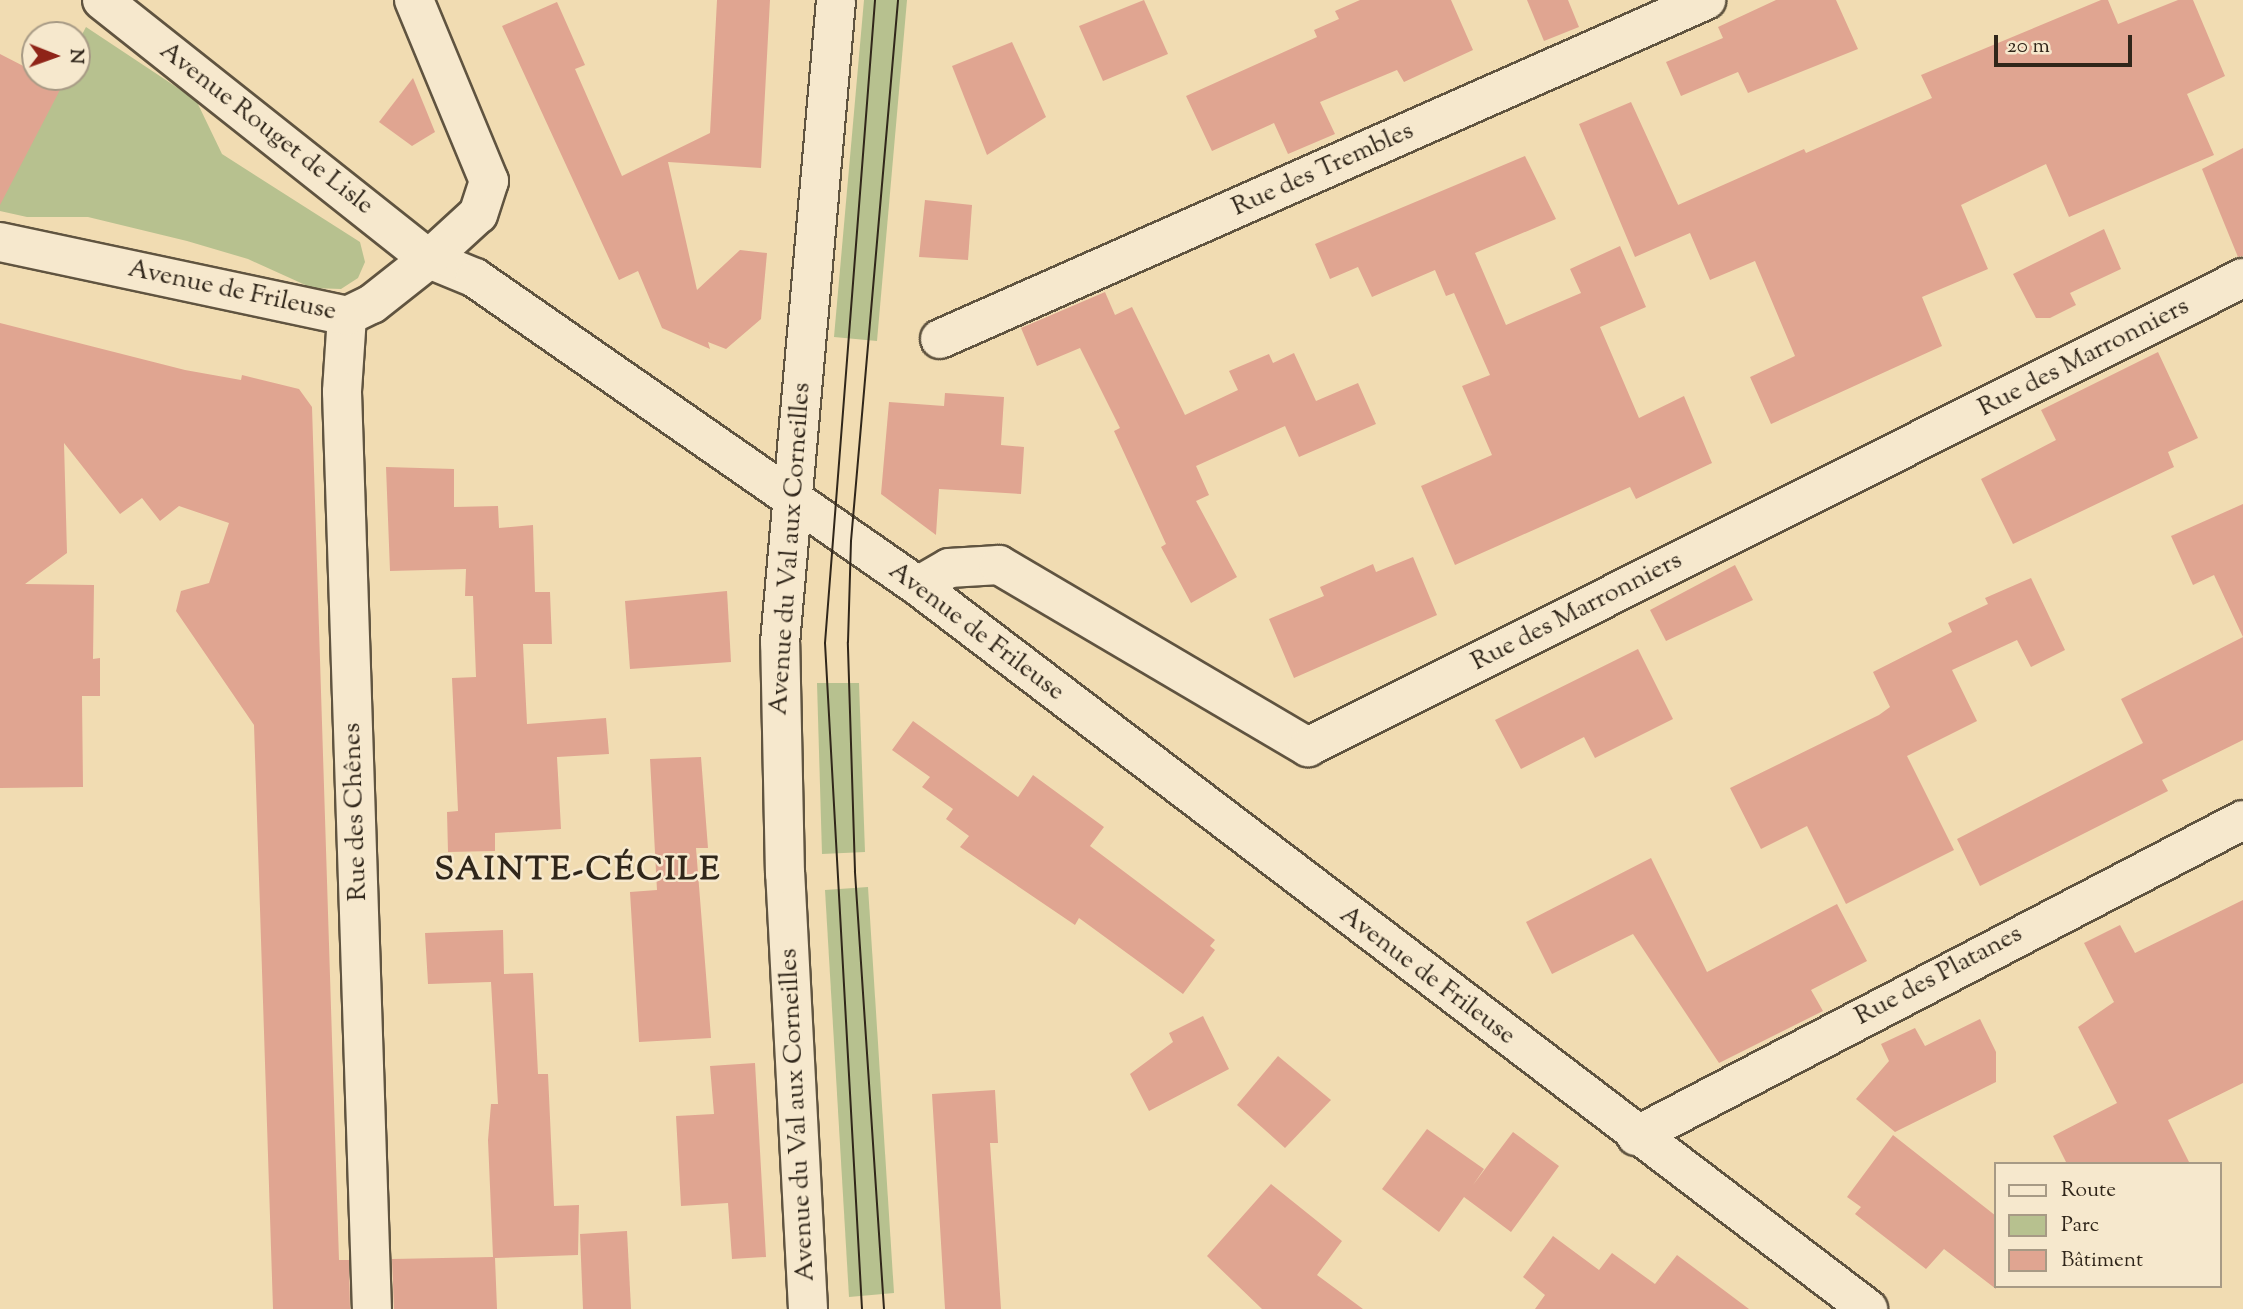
<!DOCTYPE html>
<meta charset="utf-8">
<style>
body{margin:0}
#map{position:relative;width:2243px;height:1309px;overflow:hidden;background:#f1dcb2;font-family:"Sorts Mill Goudy",serif}
div>[style]{position:absolute}
.green>*{inset:0;background:#b7c18f}
.building>*{inset:0;background:#e0a591}
.roads{filter:drop-shadow(2px 0 #605440) drop-shadow(-2px 0 #605440) drop-shadow(0 2px #605440) drop-shadow(0 -2px #605440)}
.minor>*{height:38px;margin:-19px;padding:0 19px;transform-origin:19px;border-radius:19px;background:#f6e8cd}
.tertiary>*{height:38px;margin:-19px;padding:0 19px;transform-origin:19px;border-radius:19px;background:#f6e8cd}
.tram>*{height:2px;margin:-1px;padding:0 1px;transform-origin:1px;border-radius:1px;background:#30261a}
span{translate:-50% -50%;white-space:nowrap;text-align:center;line-height:1.15;-webkit-text-stroke:5px #f6e8cd;paint-order:stroke}
.street-label{font-size:26px;color:#30261a}
.district-label{font-size:33px;color:#30261a;font-weight:700;letter-spacing:2px}
.legend{position:absolute;left:1994px;top:1162px;width:228px;height:126px;box-sizing:border-box;background:#f6e8cd;border:2px solid #a79a85;margin:0;padding:9px 12px;list-style:none;font-size:21px;color:#30261a}
.legend li{display:flex;align-items:center;gap:14px;height:35px}
.legend b{width:35px;border:2px solid #a79a85}
.north{position:absolute;left:21px;top:21px;width:70px;height:70px;box-sizing:border-box;background:#f6e8cd;border:2px solid #a79a85;border-radius:50%;rotate:91deg;font-size:19px;font-weight:700;line-height:28px;text-align:center;color:#30261a}
.north::after{content:'';display:block;margin:auto;width:24px;height:32px;background:#8f2418;clip-path:polygon(50% 0,100% 100%,50% 72%,0 100%)}
.scale{position:absolute;left:1994px;top:35px;width:138px;height:32px;box-sizing:border-box;border:4px solid #30261a;border-top:0;padding-left:9px;font-size:21px;line-height:24px;white-space:nowrap;color:#30261a;-webkit-text-stroke:5px #f6e8cd;paint-order:stroke}
</style>
<div id="map">
<div class="green">
<div style="clip-path:polygon(864px 0,907px 0,877px 341px,834px 337px)"></div>
<div style="clip-path:polygon(86px 27px,196px 100px,222px 154px,360px 242px,365px 262px,358px 278px,341px 289px,312px 288px,248px 259px,187px 241px,88px 217px,27px 217px,0 211px,0 194px,60px 77px,77px 77px,77px 44px)"></div>
<div style="clip-path:polygon(817px 683px,859px 683px,865px 852px,822px 854px)"></div>
<div style="clip-path:polygon(868px 887px,894px 1293px,849px 1297px,825px 890px)"></div>
</div>
<div class="building">
<div style="clip-path:polygon(717px 0,770px 0,761px 168px,668px 162px,697px 290px,740px 250px,767px 253px,761px 319px,726px 349px,708px 342px,710px 349px,662px 328px,638px 271px,619px 280px,502px 26px,557px 2px,585px 65px,575px 69px,622px 176px,710px 133px)"></div>
<div style="clip-path:polygon(1144px 0,1168px 54px,1103px 81px,1079px 26px)"></div>
<div style="clip-path:polygon(1360px 0,1451px 0,1473px 50px,1404px 82px,1397px 70px,1320px 102px,1335px 134px,1288px 154px,1274px 123px,1212px 151px,1186px 96px,1317px 37px,1314px 30px,1339px 19px,1335px 11px)"></div>
<div style="clip-path:polygon(1527px 0,1568px 0,1579px 27px,1544px 41px)"></div>
<div style="clip-path:polygon(1776px 0,1836px 0,1858px 49px,1748px 93px,1738px 72px,1681px 96px,1666px 62px,1723px 38px,1718px 27px)"></div>
<div style="clip-path:polygon(2101px 0,2108px 0,2118px 24px,2178px 0,2193px 0,2225px 76px,2187px 94px,2214px 155px,2069px 217px,2046px 164px,1961px 205px,1988px 269px,1922px 297px,1942px 346px,1771px 424px,1750px 377px,1795px 356px,1755px 261px,1710px 280px,1690px 233px,1635px 257px,1579px 124px,1631px 102px,1680px 209px,1678px 205px,1804px 149px,1806px 153px,1932px 98px,1921px 75px)"></div>
<div style="clip-path:polygon(1012px 42px,1046px 117px,987px 155px,952px 66px)"></div>
<div style="clip-path:polygon(0 54px,35px 72px,35px 77px,62px 86px,0 205px)"></div>
<div style="clip-path:polygon(413px 78px,435px 132px,412px 146px,379px 122px)"></div>
<div style="clip-path:polygon(2243px 148px,2243px 256px,2238px 257px,2202px 169px)"></div>
<div style="clip-path:polygon(1525px 156px,1556px 219px,1475px 253px,1506px 325px,1581px 293px,1570px 269px,1620px 246px,1646px 307px,1600px 327px,1639px 418px,1684px 396px,1712px 463px,1636px 499px,1630px 487px,1455px 565px,1421px 486px,1492px 455px,1462px 386px,1490px 375px,1454px 293px,1446px 296px,1435px 270px,1372px 297px,1358px 267px,1330px 279px,1315px 244px)"></div>
<div style="clip-path:polygon(925px 200px,972px 205px,968px 260px,919px 257px)"></div>
<div style="clip-path:polygon(2104px 229px,2121px 269px,2070px 293px,2076px 305px,2050px 318px,2036px 318px,2013px 274px)"></div>
<div style="clip-path:polygon(1105px 292px,1115px 315px,1132px 307px,1185px 415px,1238px 390px,1229px 371px,1269px 354px,1273px 363px,1294px 353px,1316px 401px,1358px 383px,1376px 424px,1299px 457px,1285px 426px,1196px 466px,1209px 495px,1196px 501px,1237px 577px,1191px 603px,1161px 547px,1166px 544px,1114px 431px,1120px 428px,1080px 348px,1037px 366px,1021px 328px)"></div>
<div style="clip-path:polygon(0 323px,185px 370px,241px 380px,242px 375px,299px 389px,312px 407px,339px 1260px,349px 1260px,350px 1309px,273px 1309px,254px 725px,176px 611px,181px 591px,209px 583px,229px 523px,179px 506px,160px 521px,142px 498px,120px 514px,64px 443px,67px 553px,25px 584px,94px 585px,93px 659px,100px 658px,100px 696px,82px 696px,83px 787px,0 788px)"></div>
<div style="clip-path:polygon(2158px 352px,2198px 438px,2168px 452px,2174px 467px,2013px 544px,1981px 479px,2056px 440px,2041px 410px)"></div>
<div style="clip-path:polygon(945px 393px,1004px 397px,1001px 445px,1024px 447px,1021px 494px,939px 489px,936px 535px,881px 494px,889px 402px,944px 406px)"></div>
<div style="clip-path:polygon(386px 467px,454px 469px,454px 507px,498px 506px,499px 528px,533px 525px,535px 592px,550px 592px,552px 644px,523px 644px,527px 724px,606px 718px,609px 754px,557px 757px,561px 829px,495px 833px,495px 851px,448px 852px,447px 812px,458px 811px,452px 678px,476px 677px,473px 596px,465px 596px,466px 569px,390px 571px)"></div>
<div style="clip-path:polygon(2243px 504px,2243px 637px,2214px 575px,2193px 585px,2171px 536px)"></div>
<div style="clip-path:polygon(1413px 557px,1437px 615px,1294px 678px,1269px 619px,1324px 596px,1320px 587px,1373px 564px,1376px 572px)"></div>
<div style="clip-path:polygon(1735px 565px,1753px 600px,1666px 641px,1650px 610px)"></div>
<div style="clip-path:polygon(2031px 578px,2065px 650px,2031px 667px,2017px 640px,1952px 670px,1977px 721px,1907px 756px,1954px 850px,1846px 904px,1807px 826px,1761px 849px,1730px 788px,1879px 715px,1890px 707px,1873px 672px,1952px 632px,1948px 623px,1988px 604px,1985px 598px)"></div>
<div style="clip-path:polygon(727px 591px,731px 662px,630px 669px,625px 601px)"></div>
<div style="clip-path:polygon(2243px 637px,2243px 740px,2162px 780px,2168px 791px,1980px 886px,1957px 839px,2143px 743px,2121px 699px)"></div>
<div style="clip-path:polygon(1638px 649px,1673px 719px,1595px 758px,1584px 737px,1521px 769px,1495px 720px)"></div>
<div style="clip-path:polygon(913px 721px,1018px 797px,1033px 775px,1104px 827px,1090px 846px,1215px 940px,1210px 946px,1215px 950px,1183px 994px,1079px 918px,1075px 925px,960px 847px,969px 836px,946px 819px,953px 809px,922px 787px,930px 777px,892px 750px)"></div>
<div style="clip-path:polygon(701px 757px,708px 848px,696px 848px,711px 1038px,639px 1042px,630px 892px,657px 890px,650px 759px)"></div>
<div style="clip-path:polygon(1651px 858px,1707px 972px,1837px 904px,1867px 961px,1811px 990px,1823px 1011px,1719px 1063px,1633px 934px,1552px 974px,1526px 922px)"></div>
<div style="clip-path:polygon(2243px 900px,2243px 1083px,2168px 1120px,2190px 1164px,2067px 1164px,2053px 1136px,2117px 1103px,2078px 1027px,2114px 1002px,2084px 943px,2120px 925px,2135px 953px)"></div>
<div style="clip-path:polygon(503px 930px,504px 974px,533px 973px,538px 1074px,548px 1074px,554px 1206px,579px 1205px,578px 1255px,495px 1258px,497px 1309px,394px 1309px,392px 1259px,493px 1257px,488px 1140px,491px 1104px,498px 1104px,491px 982px,428px 984px,425px 933px)"></div>
<div style="clip-path:polygon(1203px 1016px,1229px 1069px,1149px 1111px,1130px 1074px,1173px 1042px,1169px 1033px)"></div>
<div style="clip-path:polygon(1980px 1019px,1996px 1052px,1996px 1082px,1895px 1132px,1856px 1099px,1889px 1061px,1881px 1044px,1915px 1028px,1925px 1046px)"></div>
<div style="clip-path:polygon(1278px 1056px,1331px 1100px,1285px 1148px,1237px 1105px)"></div>
<div style="clip-path:polygon(755px 1063px,766px 1257px,732px 1259px,728px 1203px,681px 1206px,676px 1116px,714px 1114px,710px 1066px)"></div>
<div style="clip-path:polygon(995px 1090px,998px 1143px,990px 1143px,1001px 1309px,945px 1309px,932px 1094px)"></div>
<div style="clip-path:polygon(1427px 1129px,1484px 1169px,1473px 1185px,1513px 1132px,1559px 1166px,1511px 1232px,1464px 1197px,1439px 1232px,1382px 1189px)"></div>
<div style="clip-path:polygon(1893px 1135px,1996px 1216px,1996px 1289px,1944px 1249px,1926px 1269px,1855px 1214px,1861px 1207px,1847px 1197px)"></div>
<div style="clip-path:polygon(1271px 1184px,1342px 1241px,1317px 1275px,1363px 1309px,1262px 1309px,1207px 1256px)"></div>
<div style="clip-path:polygon(627px 1231px,631px 1309px,583px 1309px,580px 1234px)"></div>
<div style="clip-path:polygon(1553px 1236px,1599px 1270px,1612px 1253px,1655px 1284px,1677px 1255px,1749px 1309px,1535px 1309px,1545px 1295px,1523px 1277px)"></div>
</div>
<div class="roads">
<div class="minor">
<div style="left:414px;top:0;width:196px;rotate:67.5deg"></div>
<div style="left:489px;top:181px;width:35px;rotate:108deg"></div>
<div style="left:478px;top:214px;width:67px;rotate:137.4deg"></div>
<div style="left:347px;top:316px;width:76px;rotate:93.8deg"></div>
<div style="left:342px;top:392px;width:917px;rotate:88.13deg"></div>
<div style="left:940px;top:339px;width:838px;rotate:-23.87deg"></div>
<div style="left:918px;top:586px;width:36px;rotate:-30deg"></div>
<div style="left:949px;top:568px;width:50px;rotate:-3.4deg"></div>
<div style="left:999px;top:565px;width:359px;rotate:30.5deg"></div>
<div style="left:1308px;top:747px;width:1046px;rotate:-26.64deg"></div>
<div style="left:1636px;top:1136px;width:684px;rotate:-27.5deg"></div>
</div>
<div class="tertiary">
<div style="left:102px;top:0;width:417px;rotate:38.4deg"></div>
<div style="left:429px;top:259px;width:50px;rotate:22.4deg"></div>
<div style="left:475px;top:278px;width:540px;rotate:34.81deg"></div>
<div style="left:918px;top:586px;width:1194px;rotate:37.27deg"></div>
<div style="left:0;top:242px;width:355px;rotate:12deg"></div>
<div style="left:347px;top:316px;width:28px;rotate:-26deg"></div>
<div style="left:372px;top:304px;width:73px;rotate:-38.3deg"></div>
<div style="left:808px;top:1309px;width:436px;rotate:-93deg"></div>
<div style="left:785px;top:874px;width:231px;rotate:-91.2deg"></div>
<div style="left:780px;top:643px;width:645px;rotate:-85.02deg"></div>
</div>
</div>
<div class="tram">
<div style="left:862px;top:1309px;width:667px;rotate:-93.18deg"></div>
<div style="left:825px;top:643px;width:645px;rotate:-85.55deg"></div>
<div style="left:884px;top:1309px;width:439px;rotate:-93.8deg"></div>
<div style="left:855px;top:871px;width:229px;rotate:-91.8deg"></div>
<div style="left:848px;top:642px;width:101px;rotate:-88.3deg"></div>
<div style="left:851px;top:541px;width:543px;rotate:-85.03deg"></div>
</div>
<div class="street-label">
<span style="left:266px;top:129px;rotate:38deg">Avenue Rouget de Lisle</span>
<span style="left:1323px;top:170px;rotate:-24deg">Rue des Trembles</span>
<span style="left:232px;top:291px;rotate:12deg">Avenue de Frileuse</span>
<span style="left:2084px;top:358px;rotate:-27deg">Rue des Marronniers</span>
<span style="left:791px;top:549px;rotate:-86deg">Avenue du Val aux Corneilles</span>
<span style="left:1577px;top:612px;rotate:-27deg">Rue des Marronniers</span>
<span style="left:976px;top:632px;rotate:37deg">Avenue de Frileuse</span>
<span style="left:356px;top:812px;rotate:-92deg">Rue des Chênes</span>
<span style="left:1427px;top:976px;rotate:37deg">Avenue de Frileuse</span>
<span style="left:1939px;top:976px;rotate:-28deg">Rue des Platanes</span>
<span style="left:798px;top:1115px;rotate:-93deg">Avenue du Val aux Corneilles</span>
</div>
<div class="district-label">
<span style="left:578px;top:872px">SAINTE-CÉCILE</span>
</div>
<ul class="legend">
<li><b style="height:9px;background:#f6e8cd"></b>Route</li>
<li><b style="height:19px;background:#b7c18f"></b>Parc</li>
<li><b style="height:19px;background:#e0a591"></b>Bâtiment</li>
</ul>
<div class="north">N</div>
<div class="scale">20 m</div>
</div>
